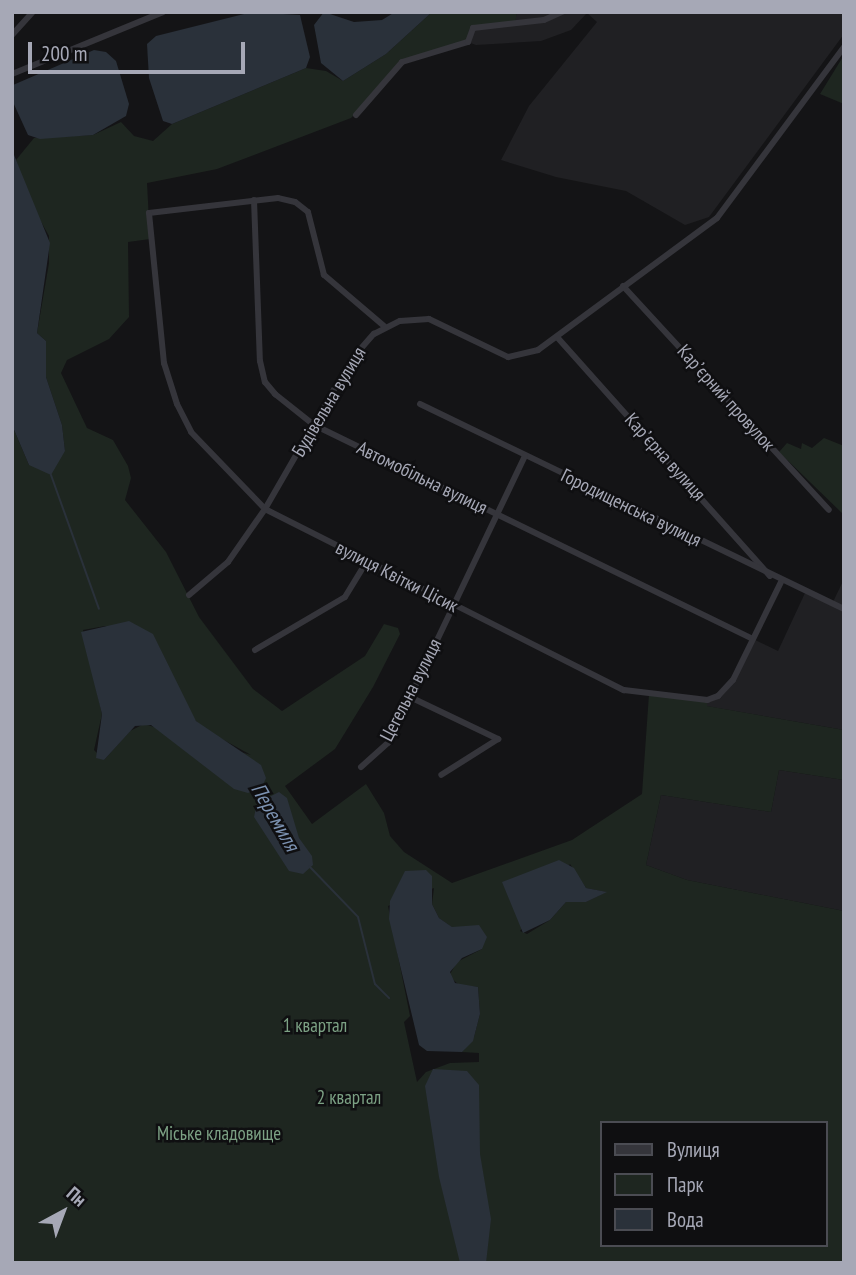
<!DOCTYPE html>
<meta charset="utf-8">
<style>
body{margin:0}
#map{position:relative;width:856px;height:1275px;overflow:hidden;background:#141416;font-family:"PT Sans Narrow",sans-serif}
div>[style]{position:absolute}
.built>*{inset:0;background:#202023}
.green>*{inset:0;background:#1e2620}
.water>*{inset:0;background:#2a313a}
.stream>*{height:2px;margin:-1px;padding:0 1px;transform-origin:1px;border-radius:1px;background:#2a313a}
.minor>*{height:6px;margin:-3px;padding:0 3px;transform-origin:3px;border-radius:3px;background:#35353b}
span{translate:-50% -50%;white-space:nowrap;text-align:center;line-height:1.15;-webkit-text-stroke:5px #0f0f11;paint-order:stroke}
.street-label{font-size:19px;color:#a6a8b6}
.park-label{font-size:19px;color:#7ca184}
.water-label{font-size:21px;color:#7c92b1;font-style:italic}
.frame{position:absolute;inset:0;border:14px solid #a6a8b6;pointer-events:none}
.legend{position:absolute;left:600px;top:1121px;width:228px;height:126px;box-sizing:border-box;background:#0f0f11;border:2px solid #4b4c53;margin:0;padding:9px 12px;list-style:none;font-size:21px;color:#a6a8b6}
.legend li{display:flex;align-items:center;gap:14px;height:35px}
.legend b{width:35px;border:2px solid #4b4c53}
.north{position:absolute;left:28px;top:1177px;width:70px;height:70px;-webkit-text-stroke:5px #0f0f11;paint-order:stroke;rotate:41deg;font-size:19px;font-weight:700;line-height:28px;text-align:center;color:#a6a8b6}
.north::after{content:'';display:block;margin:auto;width:24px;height:32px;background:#a6a8b6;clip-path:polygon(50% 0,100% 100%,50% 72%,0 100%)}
.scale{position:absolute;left:28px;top:42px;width:217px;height:32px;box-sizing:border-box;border:4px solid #a6a8b6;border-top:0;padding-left:9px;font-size:21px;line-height:24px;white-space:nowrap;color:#a6a8b6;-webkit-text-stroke:5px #0f0f11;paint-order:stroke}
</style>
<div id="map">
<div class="built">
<div style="clip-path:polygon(517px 12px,844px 12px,844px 34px,709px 217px,685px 225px,626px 191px,556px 177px,501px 160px,529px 106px,597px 22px,587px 13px,571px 30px,541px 41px,476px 45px,468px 42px,473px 28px,514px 23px)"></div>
<div style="clip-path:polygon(844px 579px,844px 730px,706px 706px,707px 700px,723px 693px,753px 639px,778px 651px,805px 593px,832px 604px)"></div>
<div style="clip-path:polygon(779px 770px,844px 780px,844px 911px,687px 880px,646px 865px,661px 795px,771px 812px)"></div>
</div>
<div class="green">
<div style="clip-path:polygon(evenodd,432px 12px,517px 12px,515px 23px,473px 28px,468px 42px,408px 60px,351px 118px,217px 169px,147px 183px,150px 239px,128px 242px,129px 317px,109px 339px,67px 360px,61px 373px,87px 428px,113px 440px,128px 466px,131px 478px,125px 500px,166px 552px,199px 617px,253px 689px,282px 711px,365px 656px,384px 624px,398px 628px,400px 634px,373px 687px,335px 749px,285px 786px,312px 824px,366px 784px,384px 813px,390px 836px,404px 852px,452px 883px,572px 840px,642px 794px,649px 694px,707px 700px,707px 706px,844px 730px,844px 780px,779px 770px,771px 812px,661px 795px,646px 865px,687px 880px,844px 911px,844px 1263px,12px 1263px,12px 425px,29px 465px,65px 451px,62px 425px,46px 377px,46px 341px,37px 333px,49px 263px,49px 236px,30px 202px,16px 160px,34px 138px,93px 135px,121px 122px,134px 136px,153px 141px,172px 124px,306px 68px,326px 71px,343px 81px,386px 54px,432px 12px,105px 626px,157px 643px,190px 714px,202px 728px,251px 755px,144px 724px,130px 731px,104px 760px,94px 750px,102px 714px,83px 630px,105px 626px,432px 12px,570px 864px,586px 888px,606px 892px,586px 902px,566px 902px,550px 920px,527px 934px,520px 931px,570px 864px,432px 12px,434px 888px,432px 904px,439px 918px,482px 949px,457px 962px,449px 976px,459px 985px,478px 987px,480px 1014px,474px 1037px,462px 1052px,479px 1053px,479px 1062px,450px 1063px,426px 1072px,417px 1082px,404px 1022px,410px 1016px,388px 906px,434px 888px,432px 12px,602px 1123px,826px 1123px,826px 1245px,602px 1245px,602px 1123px)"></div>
<div style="clip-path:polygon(844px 55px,844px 104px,820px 94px)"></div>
<div style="clip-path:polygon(824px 438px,844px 446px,844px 515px,779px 452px,787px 443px,801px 449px,802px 443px,812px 448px)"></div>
</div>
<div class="water">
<div style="clip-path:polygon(252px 12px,300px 15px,310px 57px,306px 68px,172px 124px,163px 121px,149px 78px,147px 44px,156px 36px)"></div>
<div style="clip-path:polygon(324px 12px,354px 22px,382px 20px,395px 12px,432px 12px,386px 54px,343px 81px,321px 63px,314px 25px)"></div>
<div style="clip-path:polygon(94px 50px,106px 52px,116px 61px,129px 104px,126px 116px,93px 135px,40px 139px,28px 135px,12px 100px,13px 85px)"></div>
<div style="clip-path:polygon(12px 150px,50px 243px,37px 333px,46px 341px,46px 377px,62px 425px,65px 451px,51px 475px,29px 465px,12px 425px)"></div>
<div style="clip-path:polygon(129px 621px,153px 634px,196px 721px,261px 765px,266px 778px,262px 787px,248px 793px,234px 789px,151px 725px,135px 726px,104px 760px,96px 758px,102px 714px,81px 632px)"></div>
<div style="clip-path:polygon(279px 792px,287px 798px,299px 838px,312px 856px,313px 865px,303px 874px,289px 871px,254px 817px,257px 803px)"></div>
<div style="clip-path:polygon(559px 860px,574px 868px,586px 888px,607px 892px,586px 902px,566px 902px,550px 920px,523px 933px,502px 882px)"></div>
<div style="clip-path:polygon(426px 870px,432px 876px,432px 904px,439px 918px,452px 927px,479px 925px,487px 937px,482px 949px,462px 958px,450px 972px,455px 983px,478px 987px,480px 1014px,473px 1041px,462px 1052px,427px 1051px,419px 1045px,389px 919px,390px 901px,405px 871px)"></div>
<div style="clip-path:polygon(433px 1069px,467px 1071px,479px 1085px,480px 1154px,491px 1219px,486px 1263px,460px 1263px,439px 1177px,425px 1086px)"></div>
</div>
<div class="stream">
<div style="left:51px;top:475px;width:142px;rotate:70.3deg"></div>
<div style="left:259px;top:788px;width:11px;rotate:63deg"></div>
<div style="left:309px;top:866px;width:71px;rotate:46.1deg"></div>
<div style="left:358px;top:917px;width:69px;rotate:75.8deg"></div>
<div style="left:375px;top:984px;width:20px;rotate:45deg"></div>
</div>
<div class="minor">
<div style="left:12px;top:35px;width:31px;rotate:-48deg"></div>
<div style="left:12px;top:74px;width:163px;rotate:-22.3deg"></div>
<div style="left:356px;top:115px;width:70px;rotate:-49deg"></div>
<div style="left:402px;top:62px;width:69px;rotate:-16.9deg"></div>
<div style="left:468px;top:42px;width:15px;rotate:-70deg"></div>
<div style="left:473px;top:28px;width:71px;rotate:-6.4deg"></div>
<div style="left:544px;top:20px;width:20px;rotate:-24deg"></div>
<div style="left:254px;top:200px;width:161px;rotate:87.9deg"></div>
<div style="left:260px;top:361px;width:22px;rotate:77deg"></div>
<div style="left:265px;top:382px;width:16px;rotate:50deg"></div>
<div style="left:275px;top:394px;width:50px;rotate:38.5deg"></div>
<div style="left:314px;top:425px;width:488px;rotate:26deg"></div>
<div style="left:623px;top:286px;width:304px;rotate:47.4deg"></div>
<div style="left:384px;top:326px;width:79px;rotate:-139.6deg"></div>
<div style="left:324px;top:275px;width:65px;rotate:-104.3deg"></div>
<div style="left:308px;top:212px;width:16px;rotate:-142deg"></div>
<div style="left:295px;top:202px;width:17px;rotate:-167deg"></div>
<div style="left:278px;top:198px;width:130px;rotate:173.4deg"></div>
<div style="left:149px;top:213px;width:151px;rotate:84.3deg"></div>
<div style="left:164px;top:363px;width:43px;rotate:72.4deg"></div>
<div style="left:177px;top:404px;width:31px;rotate:63deg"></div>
<div style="left:191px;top:432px;width:107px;rotate:46.1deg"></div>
<div style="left:265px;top:509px;width:402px;rotate:26.8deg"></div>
<div style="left:624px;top:690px;width:84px;rotate:6.9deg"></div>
<div style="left:707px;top:700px;width:12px;rotate:-20deg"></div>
<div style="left:718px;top:696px;width:22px;rotate:-47deg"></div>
<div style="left:733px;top:680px;width:109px;rotate:-63.9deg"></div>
<div style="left:557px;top:337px;width:320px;rotate:48.3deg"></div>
<div style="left:420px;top:404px;width:471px;rotate:25.8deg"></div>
<div style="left:189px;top:595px;width:51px;rotate:-40.2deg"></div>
<div style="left:228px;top:562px;width:65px;rotate:-55.1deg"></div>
<div style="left:265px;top:509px;width:172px;rotate:-60deg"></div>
<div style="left:351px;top:360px;width:35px;rotate:-49deg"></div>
<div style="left:374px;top:334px;width:29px;rotate:-27deg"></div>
<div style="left:400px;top:321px;width:29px;rotate:-4deg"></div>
<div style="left:429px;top:319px;width:88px;rotate:25.7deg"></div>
<div style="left:508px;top:357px;width:31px;rotate:-13deg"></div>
<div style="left:538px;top:350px;width:222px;rotate:-36.4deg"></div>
<div style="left:717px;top:218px;width:213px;rotate:-53.4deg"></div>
<div style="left:255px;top:650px;width:104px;rotate:-30.5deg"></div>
<div style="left:345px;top:597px;width:42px;rotate:-58.6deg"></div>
<div style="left:410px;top:697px;width:98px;rotate:25.5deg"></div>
<div style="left:498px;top:739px;width:67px;rotate:147.7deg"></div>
<div style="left:361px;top:767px;width:36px;rotate:-42deg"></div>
<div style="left:388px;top:743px;width:318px;rotate:-64.5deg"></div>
</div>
<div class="street-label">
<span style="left:726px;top:398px;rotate:48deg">Карʼєрний провулок</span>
<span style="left:329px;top:402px;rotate:-59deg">Будівельна вулиця</span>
<span style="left:665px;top:457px;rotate:48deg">Карʼєрна вулиця</span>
<span style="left:422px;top:478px;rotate:26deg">Автомобільна вулиця</span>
<span style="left:631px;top:508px;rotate:26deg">Городищенська вулиця</span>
<span style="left:397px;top:577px;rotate:27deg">вулиця Квітки Цісик</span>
<span style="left:411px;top:690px;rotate:-63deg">Цегельна вулиця</span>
</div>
<div class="park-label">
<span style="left:315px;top:1026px">1 квартал</span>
<span style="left:349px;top:1098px">2 квартал</span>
<span style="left:219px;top:1134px">Міське кладовище</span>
</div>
<div class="water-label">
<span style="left:275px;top:817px;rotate:60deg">Перемиля</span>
</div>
<div class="frame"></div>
<ul class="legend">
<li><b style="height:9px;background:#35353b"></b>Вулиця</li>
<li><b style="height:19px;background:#1e2620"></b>Парк</li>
<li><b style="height:19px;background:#2a313a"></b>Вода</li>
</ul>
<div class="north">Пн</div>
<div class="scale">200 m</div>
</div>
